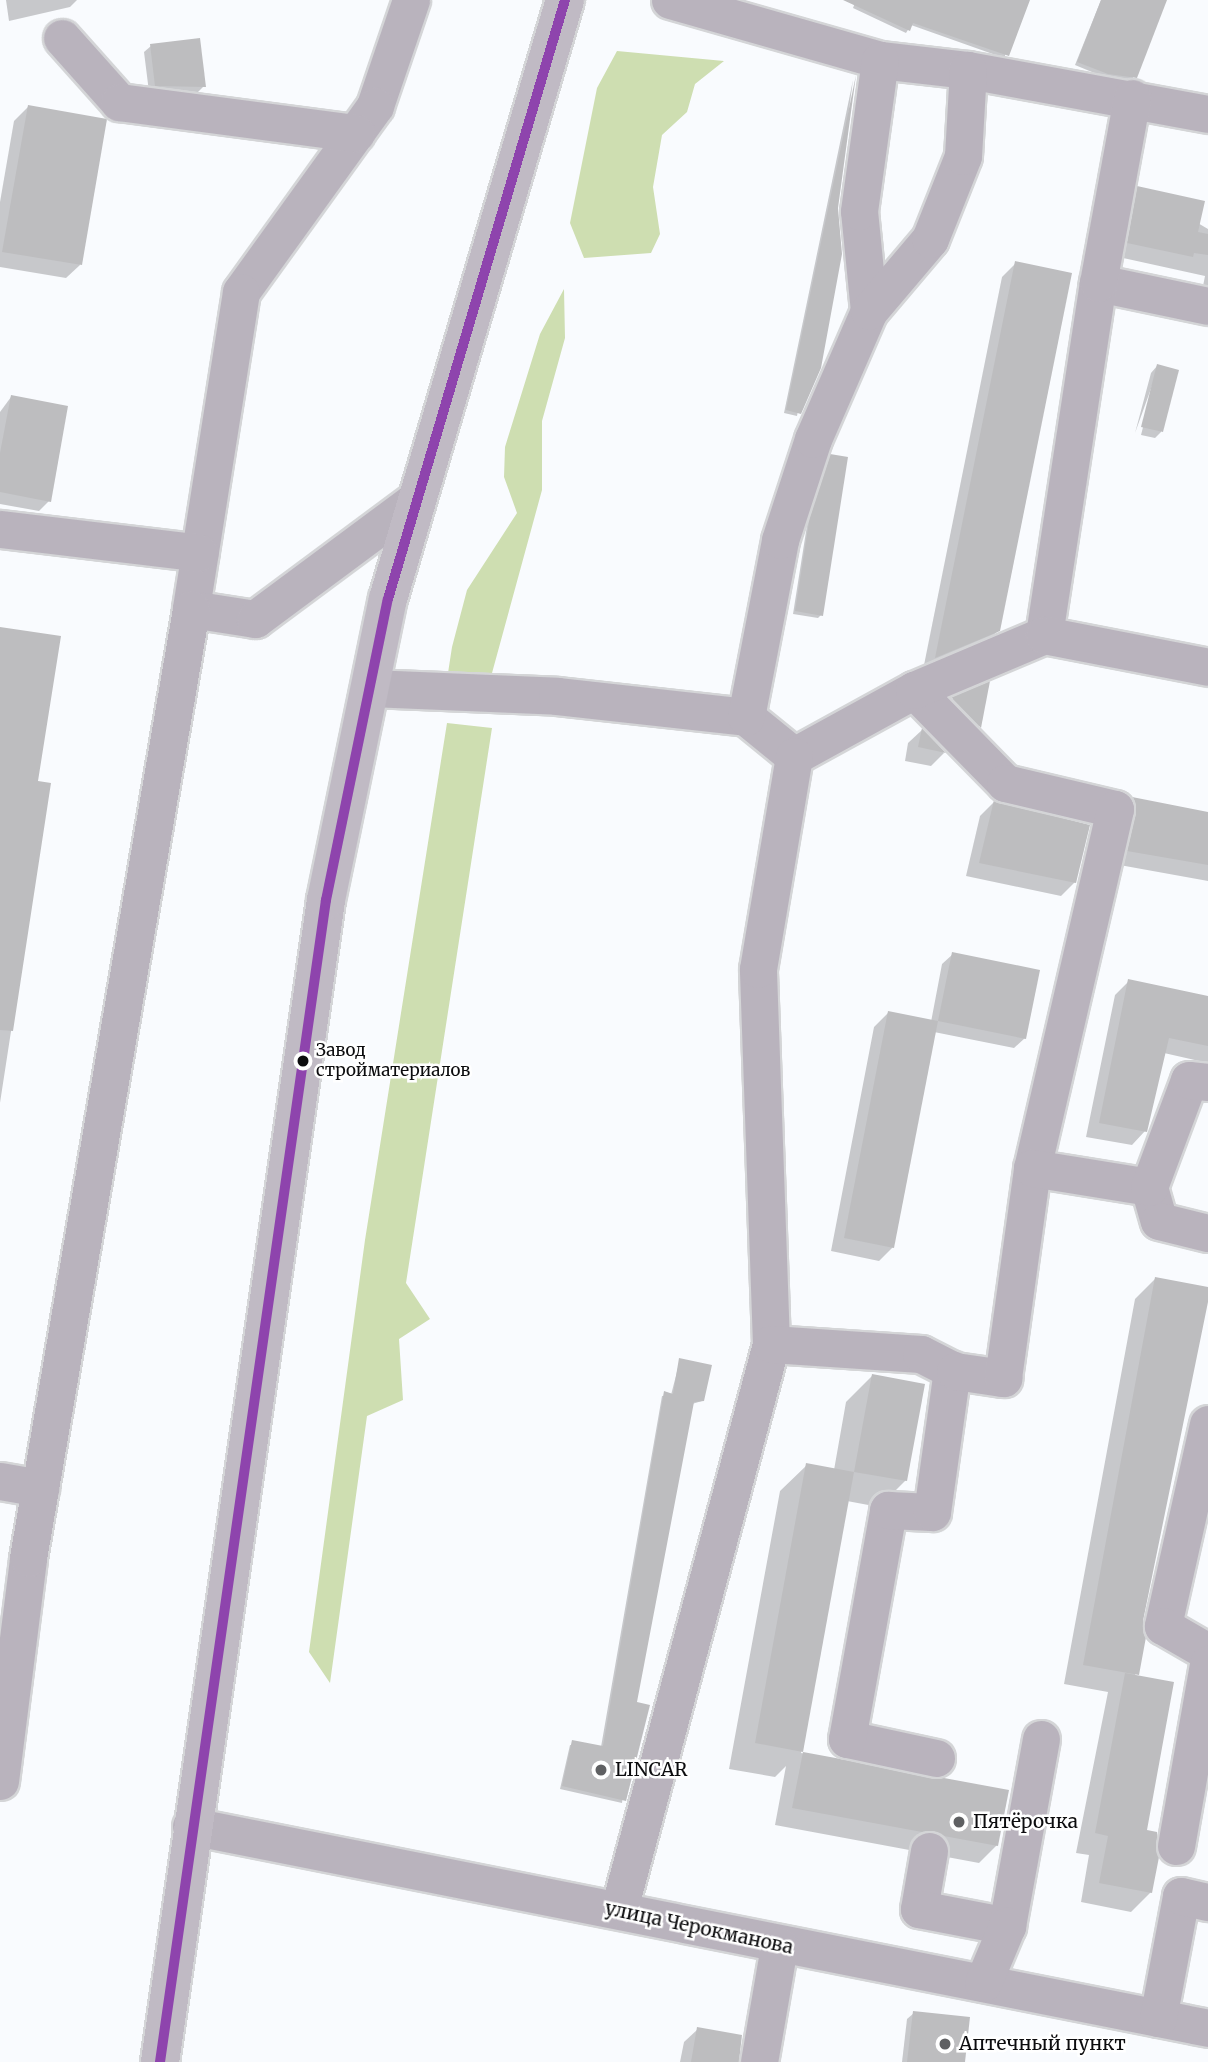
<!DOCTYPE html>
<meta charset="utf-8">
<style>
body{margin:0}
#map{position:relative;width:1208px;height:2062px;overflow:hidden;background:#f9fbfe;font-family:Merriweather,serif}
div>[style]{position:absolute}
.forest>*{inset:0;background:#cedeb1}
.shadow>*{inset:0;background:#0003}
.building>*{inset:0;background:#bdbdbf}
.roads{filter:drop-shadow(2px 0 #d4d5d7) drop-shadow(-2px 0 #d4d5d7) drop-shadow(0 2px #d4d5d7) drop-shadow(0 -2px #d4d5d7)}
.minor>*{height:37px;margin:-18.5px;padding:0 18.5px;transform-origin:18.5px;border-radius:18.5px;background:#b9b3bd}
.highway>*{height:38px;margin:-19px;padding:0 19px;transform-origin:19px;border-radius:19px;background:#c0bac4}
.bus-1>*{height:10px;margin:-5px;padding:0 5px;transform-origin:5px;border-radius:5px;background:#8e44ad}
.dots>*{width:19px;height:19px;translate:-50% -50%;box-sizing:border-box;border:4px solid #fff;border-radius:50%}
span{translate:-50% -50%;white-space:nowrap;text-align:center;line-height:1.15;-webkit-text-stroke:5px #fff;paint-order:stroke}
.bus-label{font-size:17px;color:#0c0c0e}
.left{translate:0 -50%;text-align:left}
.poi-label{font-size:19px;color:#0c0c0e}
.street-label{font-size:19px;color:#0c0c0e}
</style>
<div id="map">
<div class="forest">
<div style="clip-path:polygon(617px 51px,724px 61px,695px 84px,687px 112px,662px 135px,653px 187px,660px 234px,651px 253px,584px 258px,570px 223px,597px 88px)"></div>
<div style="clip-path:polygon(564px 289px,565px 338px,542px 421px,542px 490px,489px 684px,448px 673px,452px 647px,467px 590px,517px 513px,504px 477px,505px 447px,540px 334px)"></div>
<div style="clip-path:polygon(447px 723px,492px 728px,406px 1283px,430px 1319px,399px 1339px,403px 1400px,367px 1416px,330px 1683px,309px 1652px,365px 1240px)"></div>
</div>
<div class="shadow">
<div style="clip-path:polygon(6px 0,77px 0,70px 7px,9px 21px)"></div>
<div style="clip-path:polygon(856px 0,1028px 0,1004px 58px,911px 25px,906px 33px,853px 8px)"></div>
<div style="clip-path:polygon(1101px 0,1165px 0,1132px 80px,1104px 77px,1075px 65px)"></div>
<div style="clip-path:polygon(151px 46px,204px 86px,197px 93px,149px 92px,144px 52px)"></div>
<div style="clip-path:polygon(853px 80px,836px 208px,797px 416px,784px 413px)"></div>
<div style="clip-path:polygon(28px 107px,80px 265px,66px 278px,0 267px,0 202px,14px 121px)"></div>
<div style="clip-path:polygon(1138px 188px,1208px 229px,1208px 297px,1201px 296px,1205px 276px,1114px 256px,1124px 201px)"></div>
<div style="clip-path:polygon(1016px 263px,999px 630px,984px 644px,923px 670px,1002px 277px)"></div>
<div style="clip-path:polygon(1157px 366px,1161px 432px,1155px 438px,1141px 435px,1157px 372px,1135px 433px,1151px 373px)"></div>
<div style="clip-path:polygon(11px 397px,49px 501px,39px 511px,0 504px,0 412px)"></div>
<div style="clip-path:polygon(831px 456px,821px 615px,818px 618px,793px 614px,808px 519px)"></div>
<div style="clip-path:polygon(0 628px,37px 782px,49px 784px,0 1103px)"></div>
<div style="clip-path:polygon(988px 683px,979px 727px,966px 741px,938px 712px,952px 699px)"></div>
<div style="clip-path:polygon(922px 730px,944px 753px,931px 766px,905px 761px,908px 743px)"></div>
<div style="clip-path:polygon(1132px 799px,1208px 814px,1208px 881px,1114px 864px,1119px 813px)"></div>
<div style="clip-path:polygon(994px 802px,1075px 882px,1061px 896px,966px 876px,980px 816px)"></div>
<div style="clip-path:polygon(953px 954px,1025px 1038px,1014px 1048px,934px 1032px,893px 1247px,879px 1261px,831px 1251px,874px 1027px,888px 1013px,931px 1022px,942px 964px)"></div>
<div style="clip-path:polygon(1129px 981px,1208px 998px,1208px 1063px,1164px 1053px,1145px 1131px,1132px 1145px,1086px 1137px,1115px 995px)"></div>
<div style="clip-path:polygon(1155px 1279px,1208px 1292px,1141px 1621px,1135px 1677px,1151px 1892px,1131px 1912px,1081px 1902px,1089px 1855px,1076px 1853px,1108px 1692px,1064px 1684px,1135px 1299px)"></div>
<div style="clip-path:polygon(680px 1360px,702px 1401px,692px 1404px,635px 1703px,622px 1803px,560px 1789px,570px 1745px,601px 1747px,662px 1396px,671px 1395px)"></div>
<div style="clip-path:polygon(872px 1376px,906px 1480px,879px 1507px,847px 1501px,801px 1753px,1007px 1792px,997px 1845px,979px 1863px,775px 1825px,786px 1766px,775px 1777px,729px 1769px,780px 1491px,807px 1465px,834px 1470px,846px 1402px)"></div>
<div style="clip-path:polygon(914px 2013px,963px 2062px,902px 2062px,907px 2019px)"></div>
<div style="clip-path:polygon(698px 2029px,737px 2062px,680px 2062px,684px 2042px)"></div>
</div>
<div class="building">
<div style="clip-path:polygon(843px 0,1030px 0,1009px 56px,913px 23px,910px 31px)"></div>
<div style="clip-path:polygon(1101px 0,1167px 0,1137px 78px,1108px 74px,1077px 62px)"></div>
<div style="clip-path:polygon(200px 38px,206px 87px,155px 86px,150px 44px)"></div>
<div style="clip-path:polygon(856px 75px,838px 208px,842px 254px,821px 368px,801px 414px,786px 410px)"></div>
<div style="clip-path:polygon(28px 105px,107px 119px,82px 265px,2px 252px)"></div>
<div style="clip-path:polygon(1137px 186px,1205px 201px,1198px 232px,1208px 234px,1208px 255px,1194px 253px,1193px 257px,1127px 243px)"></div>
<div style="clip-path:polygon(1015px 261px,1072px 273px,1000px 631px,935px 658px)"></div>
<div style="clip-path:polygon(1157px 364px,1179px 370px,1163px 432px,1141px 427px)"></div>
<div style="clip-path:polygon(11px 395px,68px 406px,51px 502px,0 492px,0 453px)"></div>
<div style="clip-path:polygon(830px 454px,848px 457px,823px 616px,795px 611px,810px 515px)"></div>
<div style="clip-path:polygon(0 627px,61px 636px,38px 781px,51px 783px,13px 1031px,0 1030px)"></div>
<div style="clip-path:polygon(990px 681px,981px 728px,951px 697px)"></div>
<div style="clip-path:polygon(922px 728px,946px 753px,918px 747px)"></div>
<div style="clip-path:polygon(1132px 797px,1208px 812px,1208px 865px,1127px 851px,1136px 813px)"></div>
<div style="clip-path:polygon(994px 800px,1090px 825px,1076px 883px,979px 863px)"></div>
<div style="clip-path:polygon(952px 952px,1040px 970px,1026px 1039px,938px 1021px)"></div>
<div style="clip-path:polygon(1128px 979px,1208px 996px,1208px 1046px,1169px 1038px,1147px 1132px,1099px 1123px)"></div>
<div style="clip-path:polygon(888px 1011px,938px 1021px,894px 1248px,844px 1238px)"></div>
<div style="clip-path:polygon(1155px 1277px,1208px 1287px,1208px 1302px,1143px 1621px,1146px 1637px,1139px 1675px,1083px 1665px)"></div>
<div style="clip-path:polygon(679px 1358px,712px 1365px,704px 1401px,694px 1402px,637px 1702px,650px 1705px,626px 1801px,562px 1786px,572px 1740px,603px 1746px,664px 1391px,673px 1394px)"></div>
<div style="clip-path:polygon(872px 1374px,925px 1384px,907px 1481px,854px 1472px)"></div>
<div style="clip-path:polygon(806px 1463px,854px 1472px,803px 1752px,755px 1743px)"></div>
<div style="clip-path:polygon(1125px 1673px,1174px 1682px,1147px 1830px,1157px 1832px,1159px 1857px,1152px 1893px,1099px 1883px,1108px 1836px,1095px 1833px)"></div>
<div style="clip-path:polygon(803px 1752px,1009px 1790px,998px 1846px,792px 1808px)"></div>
<div style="clip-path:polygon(913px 2011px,970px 2017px,965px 2062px,907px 2062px)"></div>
<div style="clip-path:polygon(697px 2027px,742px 2035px,739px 2062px,691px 2062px)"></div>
</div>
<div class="roads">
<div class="minor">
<div style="left:411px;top:0;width:112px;rotate:108.8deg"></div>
<div style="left:375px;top:106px;width:229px;rotate:125.8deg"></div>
<div style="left:241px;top:292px;width:321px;rotate:99deg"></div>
<div style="left:191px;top:609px;width:65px;rotate:8.9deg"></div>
<div style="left:255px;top:619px;width:199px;rotate:-36.6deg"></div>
<div style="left:670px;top:0;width:218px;rotate:15.9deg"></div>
<div style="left:880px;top:60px;width:89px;rotate:6.5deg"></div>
<div style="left:968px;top:70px;width:244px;rotate:10.4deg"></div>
<div style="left:62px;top:38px;width:86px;rotate:48.3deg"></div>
<div style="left:119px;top:102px;width:239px;rotate:7.5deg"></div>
<div style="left:1098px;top:283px;width:112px;rotate:11.8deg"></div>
<div style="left:869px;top:311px;width:100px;rotate:-95.7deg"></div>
<div style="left:859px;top:211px;width:152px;rotate:-82.1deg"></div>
<div style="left:0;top:529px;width:201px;rotate:6.8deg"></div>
<div style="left:1044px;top:635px;width:356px;rotate:-81.3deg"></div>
<div style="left:1098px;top:283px;width:188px;rotate:-79.6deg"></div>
<div style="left:370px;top:688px;width:187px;rotate:2.4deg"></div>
<div style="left:557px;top:696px;width:190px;rotate:6.3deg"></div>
<div style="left:746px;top:717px;width:62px;rotate:39.1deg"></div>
<div style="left:794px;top:756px;width:137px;rotate:-28.8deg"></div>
<div style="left:914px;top:690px;width:130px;rotate:45.6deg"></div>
<div style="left:1005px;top:783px;width:113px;rotate:13.3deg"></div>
<div style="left:1115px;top:809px;width:368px;rotate:103deg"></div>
<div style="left:914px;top:690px;width:141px;rotate:-22.9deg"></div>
<div style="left:1044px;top:635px;width:167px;rotate:11deg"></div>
<div style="left:746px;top:717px;width:180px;rotate:-79.1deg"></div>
<div style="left:780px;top:540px;width:106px;rotate:-71.9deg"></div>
<div style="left:813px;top:439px;width:140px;rotate:-66.4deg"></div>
<div style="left:869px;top:311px;width:94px;rotate:-49.7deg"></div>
<div style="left:930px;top:239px;width:89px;rotate:-68.3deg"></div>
<div style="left:963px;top:156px;width:86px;rotate:-86.7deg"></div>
<div style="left:1149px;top:1187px;width:35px;rotate:74deg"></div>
<div style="left:1159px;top:1221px;width:50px;rotate:13.8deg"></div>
<div style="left:771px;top:1344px;width:375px;rotate:-92deg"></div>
<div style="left:758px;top:969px;width:216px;rotate:-80.4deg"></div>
<div style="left:1208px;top:1424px;width:207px;rotate:102.6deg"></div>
<div style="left:1163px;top:1626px;width:52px;rotate:30deg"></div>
<div style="left:0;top:1481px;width:41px;rotate:9.9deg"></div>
<div style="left:936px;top:1758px;width:91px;rotate:-167.9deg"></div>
<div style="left:847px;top:1739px;width:233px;rotate:-79.8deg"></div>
<div style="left:888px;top:1510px;width:44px;rotate:2.6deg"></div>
<div style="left:932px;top:1512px;width:144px;rotate:-82deg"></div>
<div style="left:0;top:1781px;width:225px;rotate:-82.8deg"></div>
<div style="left:28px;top:1558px;width:963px;rotate:-80.25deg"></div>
<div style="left:191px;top:1826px;width:1037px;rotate:11.23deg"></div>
<div style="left:1176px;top:1846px;width:185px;rotate:-80deg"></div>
<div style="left:929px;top:1851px;width:59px;rotate:99.8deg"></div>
<div style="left:919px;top:1909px;width:90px;rotate:10.9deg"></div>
<div style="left:1007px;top:1926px;width:190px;rotate:-79.7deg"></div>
<div style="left:619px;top:1909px;width:585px;rotate:-74.94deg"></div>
<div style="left:771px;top:1344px;width:150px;rotate:3.8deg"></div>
<div style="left:921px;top:1354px;width:38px;rotate:27deg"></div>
<div style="left:955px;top:1371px;width:49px;rotate:8.3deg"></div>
<div style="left:1003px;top:1378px;width:212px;rotate:-82.1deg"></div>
<div style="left:1032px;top:1168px;width:119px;rotate:9.2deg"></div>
<div style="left:1149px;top:1187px;width:114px;rotate:-69.5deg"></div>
<div style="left:1189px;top:1080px;width:19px;rotate:6deg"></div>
<div style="left:983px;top:1983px;width:62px;rotate:-67.2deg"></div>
<div style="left:1158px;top:2018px;width:124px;rotate:-79.3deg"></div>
<div style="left:1181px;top:1896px;width:28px;rotate:13deg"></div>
<div style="left:759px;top:2062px;width:118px;rotate:-80.2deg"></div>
</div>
<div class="highway">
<div style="left:160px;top:2062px;width:1174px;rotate:-81.87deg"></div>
<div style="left:326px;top:900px;width:307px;rotate:-78.4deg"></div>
<div style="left:388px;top:599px;width:625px;rotate:-73.54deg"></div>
</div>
</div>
<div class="bus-1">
<div style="left:160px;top:2062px;width:1174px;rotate:-81.87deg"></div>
<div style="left:326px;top:900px;width:307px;rotate:-78.4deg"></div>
<div style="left:388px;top:599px;width:625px;rotate:-73.54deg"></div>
</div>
<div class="dots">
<div style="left:303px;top:1061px;background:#0c0c0e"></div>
<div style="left:601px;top:1770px;background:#5f6062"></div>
<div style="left:959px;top:1822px;background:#5f6062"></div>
<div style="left:945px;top:2044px;background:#5f6062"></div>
</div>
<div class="bus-label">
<span class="left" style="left:316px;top:1061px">Завод<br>стройматериалов</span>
</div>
<div class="poi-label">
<span class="left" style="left:615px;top:1770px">LINCAR</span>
<span class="left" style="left:973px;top:1822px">Пятёрочка</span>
<span class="left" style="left:959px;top:2044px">Аптечный пункт</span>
</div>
<div class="street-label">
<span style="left:699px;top:1928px;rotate:12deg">улица Черокманова</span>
</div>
</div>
